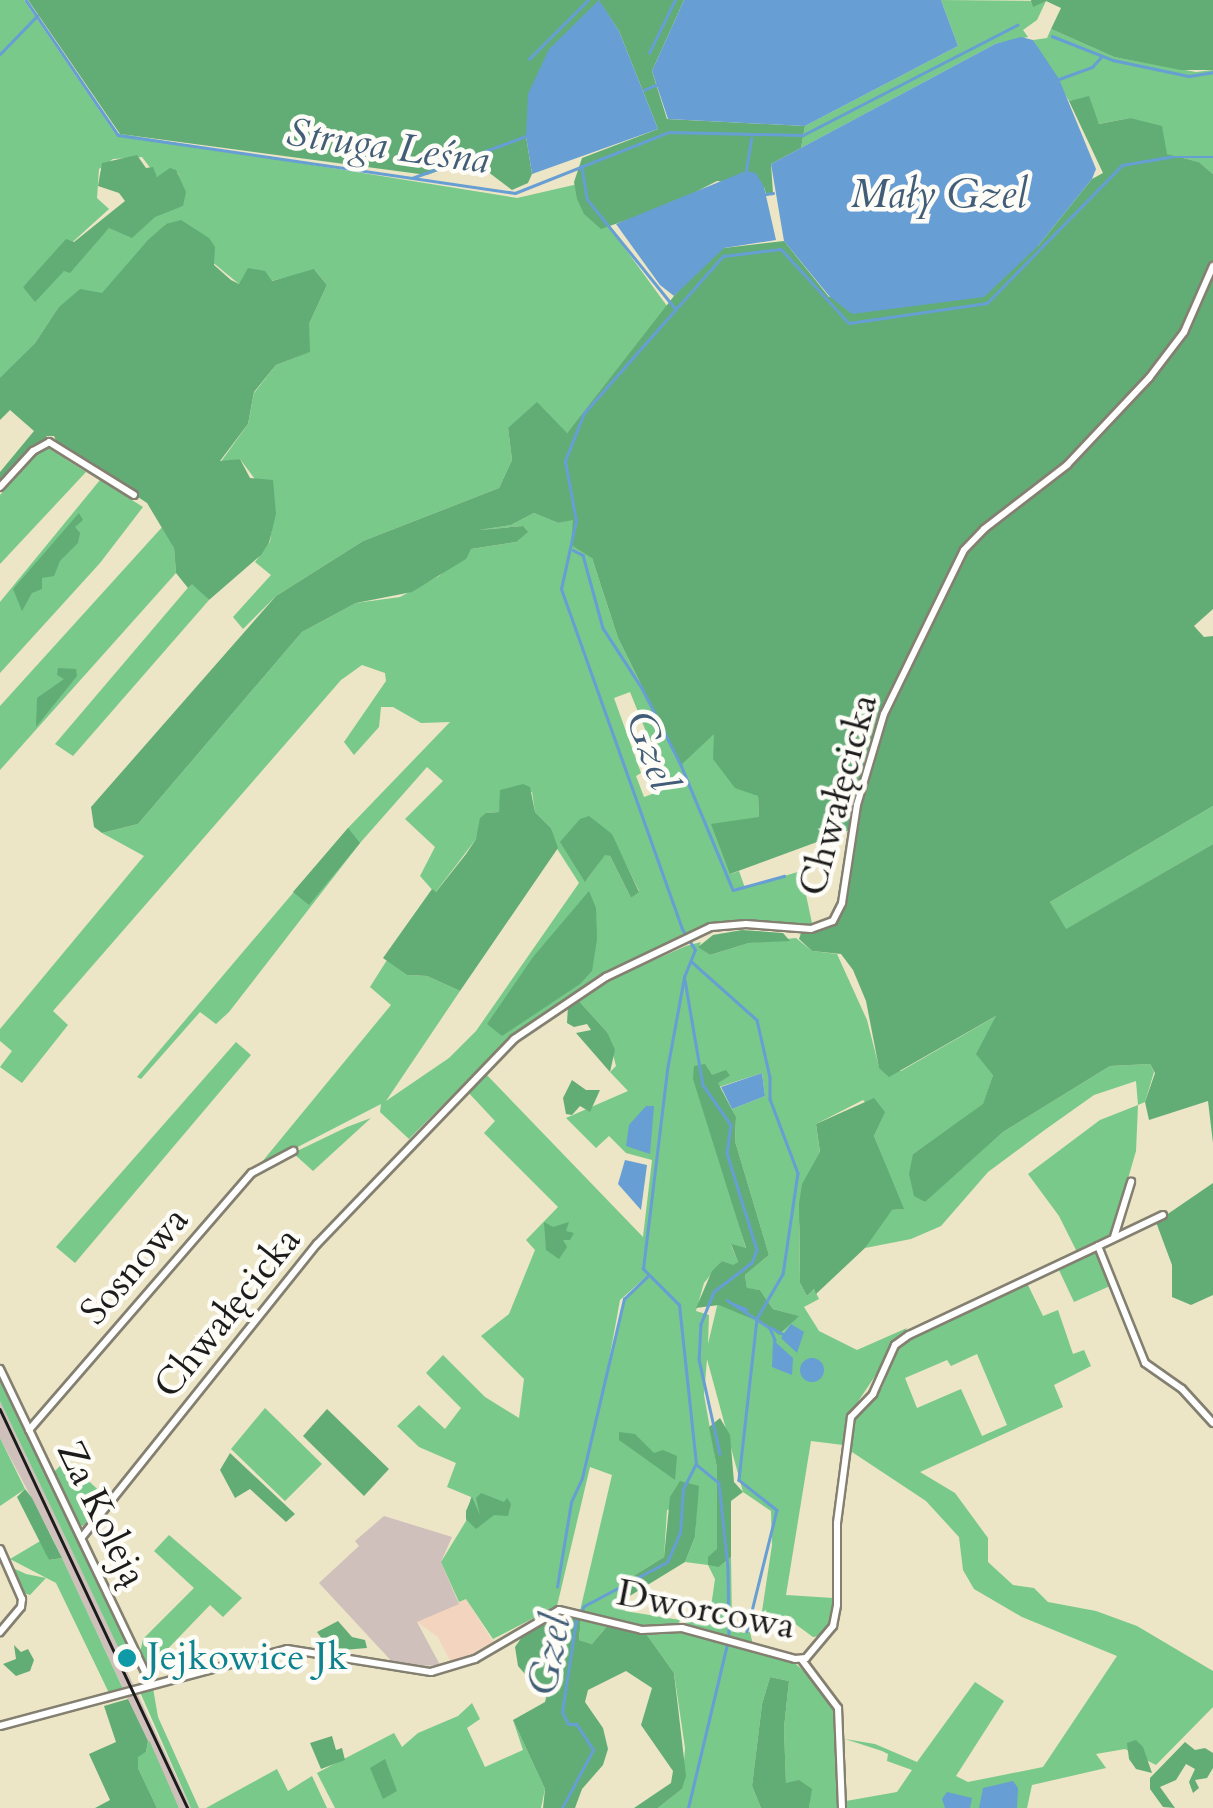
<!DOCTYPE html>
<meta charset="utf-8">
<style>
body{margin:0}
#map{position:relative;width:1213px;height:1808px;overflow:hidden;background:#ece5c6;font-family:Cardo,serif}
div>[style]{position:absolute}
.built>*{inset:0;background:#f3d4bf}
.industrial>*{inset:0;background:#cfc0bb}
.green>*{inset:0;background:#78c98a}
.forest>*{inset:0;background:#62ad76}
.water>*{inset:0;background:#679ed4}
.round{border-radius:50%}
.stream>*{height:2.5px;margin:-1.25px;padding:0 1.25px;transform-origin:1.25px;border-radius:1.25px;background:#679ed4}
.roads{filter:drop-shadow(2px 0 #848071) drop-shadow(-2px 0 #848071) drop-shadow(0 2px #848071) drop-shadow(0 -2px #848071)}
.street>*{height:6px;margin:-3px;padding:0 3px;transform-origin:3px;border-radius:3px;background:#fff}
.rail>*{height:2.5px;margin:-1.25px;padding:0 1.25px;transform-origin:1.25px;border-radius:1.25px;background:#1c1c1c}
.dots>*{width:28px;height:28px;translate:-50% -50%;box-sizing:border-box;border:5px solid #fdfcf7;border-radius:50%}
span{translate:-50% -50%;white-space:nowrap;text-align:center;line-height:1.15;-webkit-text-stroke:9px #fdfcf7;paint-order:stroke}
.street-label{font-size:38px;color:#1c1c1c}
.culture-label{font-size:38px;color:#0d838f}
.left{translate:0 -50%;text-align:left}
.water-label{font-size:40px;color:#425d78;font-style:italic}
</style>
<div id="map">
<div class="built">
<div style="clip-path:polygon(466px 1599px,493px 1642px,452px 1664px,438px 1637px,417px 1622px)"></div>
</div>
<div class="industrial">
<div style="clip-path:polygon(0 1401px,121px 1652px,132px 1647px,138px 1660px,125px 1667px,191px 1808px,179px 1808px,53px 1539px,0 1438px)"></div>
<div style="clip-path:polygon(384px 1516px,452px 1537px,441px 1562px,459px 1604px,417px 1622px,440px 1665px,397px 1667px,319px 1583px,359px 1546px,355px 1541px)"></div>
</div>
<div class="green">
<div style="clip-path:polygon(evenodd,0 0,24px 0,115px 133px,517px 198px,578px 184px,667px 306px,567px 433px,508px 428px,512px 460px,499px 488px,363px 541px,276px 596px,243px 629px,233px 617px,271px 575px,255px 562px,270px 542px,275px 506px,240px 459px,220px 463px,248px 424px,254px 393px,276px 365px,309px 352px,309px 324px,327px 285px,315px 270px,271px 281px,247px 277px,239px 284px,166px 224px,102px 294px,58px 308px,35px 343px,0 379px,0 0,142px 157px,157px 177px,178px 173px,183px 206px,109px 228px,64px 271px,23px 287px,109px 209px,97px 198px,99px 169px,113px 159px,142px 157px)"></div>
<div style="clip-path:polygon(941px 0,1046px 1px,1037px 20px,1023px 30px,1028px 37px,995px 44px,801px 148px,805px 126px,958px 46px)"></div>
<div style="clip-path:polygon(1051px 29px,1114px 57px,1196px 72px,1213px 70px,1213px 174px,1199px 162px,1166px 154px,1130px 118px,1099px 124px,1088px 97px,1069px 101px,1033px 40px,1047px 38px)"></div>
<div style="clip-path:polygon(45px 446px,86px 472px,0 564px,0 495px)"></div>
<div style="clip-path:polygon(100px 480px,143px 507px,100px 563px,0 673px,0 602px)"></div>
<div style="clip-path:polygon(evenodd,534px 513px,558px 523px,574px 519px,592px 558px,618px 638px,680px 764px,714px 733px,746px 789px,758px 796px,759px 817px,731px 874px,739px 871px,745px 888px,801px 871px,813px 928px,747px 921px,715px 925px,611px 971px,507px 1040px,409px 1139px,380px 1112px,381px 1104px,257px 1168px,391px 1005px,370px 987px,387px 960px,407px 975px,427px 976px,460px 991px,386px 1101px,449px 1058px,476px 1031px,579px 883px,554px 844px,551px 828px,535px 812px,532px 792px,501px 799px,499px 812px,486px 813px,476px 839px,435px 893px,420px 876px,435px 847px,405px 819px,443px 781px,427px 767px,360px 843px,229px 1012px,216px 1024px,200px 1012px,141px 1079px,137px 1077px,348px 828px,450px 722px,421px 723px,393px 707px,381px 707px,379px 727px,354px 755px,344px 742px,386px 681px,385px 673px,362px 665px,341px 680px,53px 1011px,68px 1025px,22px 1083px,0 1067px,12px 1051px,0 1041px,0 1029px,144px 856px,102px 833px,138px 824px,302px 632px,356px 603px,400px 597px,439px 576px,471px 549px,516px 542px,523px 526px,478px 530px,511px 525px,534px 513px,630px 692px,669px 788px,644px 797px,636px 776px,641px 773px,614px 698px,630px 692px,534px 513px,611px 834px,639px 891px,631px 898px,610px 856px,605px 854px,586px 881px,611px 834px)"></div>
<div style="clip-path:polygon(164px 525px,174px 548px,176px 573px,0 770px,0 706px)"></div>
<div style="clip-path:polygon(192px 583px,209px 600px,73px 756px,55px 744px)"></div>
<div style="clip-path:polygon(1213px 806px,1213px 844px,1065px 930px,1050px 902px)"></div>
<div style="clip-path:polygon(evenodd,796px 938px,812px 951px,837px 954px,867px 1020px,879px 1067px,901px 1071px,998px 1015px,993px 1075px,983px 1105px,913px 1154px,924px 1202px,1003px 1132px,1110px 1066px,1150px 1064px,1154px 1072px,1145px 1102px,1138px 1105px,1136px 1151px,1112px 1234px,1077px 1252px,1059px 1216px,1028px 1174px,1100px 1120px,1138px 1105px,1136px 1081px,1094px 1095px,1046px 1129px,988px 1172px,941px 1226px,911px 1239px,865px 1248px,880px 1221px,892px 1210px,903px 1209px,874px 1136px,881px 1120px,863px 1100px,816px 1124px,820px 1153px,799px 1225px,800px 1283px,807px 1296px,814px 1289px,819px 1299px,804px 1307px,819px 1331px,857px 1350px,907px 1328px,847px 1418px,843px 1445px,811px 1441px,786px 1595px,833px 1598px,829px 1623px,820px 1636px,813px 1637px,794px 1623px,788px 1631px,759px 1631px,772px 1545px,771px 1511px,743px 1492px,707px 1359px,704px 1395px,717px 1468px,719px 1567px,731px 1557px,732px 1625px,743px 1633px,750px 1632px,753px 1645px,687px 1627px,686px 1621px,700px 1623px,703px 1606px,711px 1607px,715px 1579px,708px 1565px,685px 1562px,695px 1537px,697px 1504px,667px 1510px,664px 1557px,622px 1583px,628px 1597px,625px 1611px,680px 1620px,678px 1626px,644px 1628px,580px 1611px,612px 1475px,590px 1467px,557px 1606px,493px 1639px,466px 1599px,459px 1602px,441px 1562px,466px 1521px,471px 1497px,447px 1487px,456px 1463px,419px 1447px,397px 1426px,419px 1405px,445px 1429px,461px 1408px,426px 1373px,443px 1355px,485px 1397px,519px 1418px,524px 1379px,481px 1336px,509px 1314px,535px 1250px,526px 1240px,558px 1207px,484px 1133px,495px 1121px,466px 1090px,483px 1071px,643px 1237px,652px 1160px,626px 1153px,609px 1136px,596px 1148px,566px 1118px,628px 1091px,610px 1072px,616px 1066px,607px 1032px,578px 1000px,618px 976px,686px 946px,701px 942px,699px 947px,710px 955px,749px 943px,796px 938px,762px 1073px,765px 1096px,732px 1109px,736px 1118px,735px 1141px,769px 1255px,745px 1275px,747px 1289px,760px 1290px,773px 1309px,798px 1316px,782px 1333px,718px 1302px,708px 1344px,709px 1315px,696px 1311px,704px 1283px,722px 1261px,733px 1266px,738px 1262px,731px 1245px,746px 1249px,709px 1119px,712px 1076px,730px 1076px,717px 1083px,719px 1087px,762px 1073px,796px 938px,647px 1276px,624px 1299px,602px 1399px,620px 1300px,647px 1276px)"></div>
<div style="clip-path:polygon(236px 1042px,251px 1055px,75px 1263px,56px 1247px)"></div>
<div style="clip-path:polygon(371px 1118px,313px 1171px,293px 1153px,347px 1127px)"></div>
<div style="clip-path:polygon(1096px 1252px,1110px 1286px,1074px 1302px,1058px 1268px)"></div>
<div style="clip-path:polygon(evenodd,1027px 1283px,1043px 1316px,1058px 1310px,1073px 1354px,1084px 1350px,1091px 1366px,1054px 1385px,1063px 1407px,920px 1472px,955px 1493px,988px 1538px,988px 1562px,1013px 1585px,1034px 1588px,1048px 1602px,1096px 1611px,1137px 1626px,1213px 1671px,1213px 1707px,1156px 1765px,1125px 1749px,1096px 1754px,1106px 1768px,1032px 1785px,1027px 1808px,846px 1808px,846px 1801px,897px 1792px,912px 1770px,887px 1761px,888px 1754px,882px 1751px,845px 1739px,875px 1744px,917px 1762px,975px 1682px,1004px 1701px,956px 1776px,968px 1782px,1043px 1767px,1117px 1656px,1022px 1617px,974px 1589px,963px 1570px,959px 1537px,926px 1501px,849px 1450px,853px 1422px,882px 1388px,898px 1349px,916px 1334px,1027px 1283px,977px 1354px,1007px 1425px,982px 1436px,961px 1389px,917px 1408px,905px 1378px,947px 1360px,951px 1366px,977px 1354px)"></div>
<div style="clip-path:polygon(0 1376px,132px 1647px,121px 1653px,0 1401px)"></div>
<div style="clip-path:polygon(265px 1408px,322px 1464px,285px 1501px,231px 1449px)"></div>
<div style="clip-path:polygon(0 1438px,25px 1489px,0 1506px)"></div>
<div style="clip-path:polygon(66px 1460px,107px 1498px,83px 1526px,77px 1524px,53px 1473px)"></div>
<div style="clip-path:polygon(169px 1535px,242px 1598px,223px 1617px,210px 1605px,157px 1660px,157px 1677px,140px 1653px,143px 1639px,194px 1588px,154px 1551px)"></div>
<div style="clip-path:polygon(42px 1540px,49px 1560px,62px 1558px,124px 1691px,110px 1695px,56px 1583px,10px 1559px)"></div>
<div style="clip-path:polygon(13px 1568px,26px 1574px,46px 1578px,30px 1595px,24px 1593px)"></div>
<div style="clip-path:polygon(581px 1618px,608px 1625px,592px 1644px,579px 1640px)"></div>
<div style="clip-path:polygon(680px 1633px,711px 1638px,795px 1663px,829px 1695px,836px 1713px,838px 1808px,809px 1808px,811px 1789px,786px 1784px,784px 1728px,789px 1681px,770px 1677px,762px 1704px,752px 1786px,761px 1808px,658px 1808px,682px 1789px,685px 1748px,674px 1673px,647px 1635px)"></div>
<div style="clip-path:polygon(153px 1688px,158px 1717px,199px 1808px,191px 1808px,140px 1692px)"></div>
<div style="clip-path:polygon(472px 1703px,480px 1719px,467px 1728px,485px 1767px,523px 1750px,513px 1720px,545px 1789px,541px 1808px,335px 1808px,317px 1773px,394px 1733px,402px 1747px,418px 1733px,458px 1716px)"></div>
<div style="clip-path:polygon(148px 1741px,150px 1742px,179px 1808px,157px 1808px,138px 1768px,138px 1756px,146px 1752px)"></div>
<div style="clip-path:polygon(277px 1769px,288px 1791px,312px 1776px,327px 1808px,206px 1808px)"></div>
</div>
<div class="forest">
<div style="clip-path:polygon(28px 0,684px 0,652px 71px,667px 119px,805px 126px,801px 148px,771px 164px,773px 193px,766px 194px,764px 187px,717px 181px,670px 205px,601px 229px,584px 214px,577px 199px,574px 182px,582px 158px,658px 129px,619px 31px,599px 1px,526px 136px,532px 174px,528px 183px,512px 190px,471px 159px,427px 175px,120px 134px)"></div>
<div style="clip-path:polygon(1031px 0,1213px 0,1213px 70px,1181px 70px,1114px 57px,1051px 29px,1061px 8px,1046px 1px,1033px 7px)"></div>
<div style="clip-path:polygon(1089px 96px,1099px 124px,1130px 118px,1162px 126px,1167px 154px,1199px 162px,1213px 174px,1213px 609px,1194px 626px,1204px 637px,1213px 636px,1213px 806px,1050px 902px,1066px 929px,1213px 844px,1213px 1143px,1208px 1101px,1149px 1120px,1145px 1102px,1155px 1073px,1150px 1064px,1110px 1066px,1003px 1132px,925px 1202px,914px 1196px,909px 1174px,913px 1154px,983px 1104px,993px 1075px,976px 1054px,996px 1016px,889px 1077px,879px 1068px,866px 1001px,853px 970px,841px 954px,812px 951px,799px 939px,801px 933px,825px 928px,842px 909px,855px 828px,730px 874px,711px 824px,759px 817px,758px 796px,735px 788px,713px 759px,714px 734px,681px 765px,618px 638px,592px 558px,571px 545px,573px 520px,558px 523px,534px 513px,511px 525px,479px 530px,523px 526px,528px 532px,516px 542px,471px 549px,466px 559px,412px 592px,356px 603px,302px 632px,138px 824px,102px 833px,94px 827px,91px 807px,276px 596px,363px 541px,499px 488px,512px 460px,508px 428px,537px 402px,567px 433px,674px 296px,713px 253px,724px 248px,784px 241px,829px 297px,1038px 246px,1092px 179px,1103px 173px,1069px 101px)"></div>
<div style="clip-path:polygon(137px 155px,146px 168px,153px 167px,157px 177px,170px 168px,176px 170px,186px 192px,183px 206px,155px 217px,132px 238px,109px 228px,70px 273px,64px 271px,35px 302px,23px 287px,66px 239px,74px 242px,125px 201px,119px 193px,98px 186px,102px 163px)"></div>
<div style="clip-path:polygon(181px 220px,209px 238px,215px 247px,214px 265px,231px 280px,239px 284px,248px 268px,265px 271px,272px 281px,314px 269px,327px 285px,309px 324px,310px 352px,276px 365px,254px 392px,248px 424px,220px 461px,240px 459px,250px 478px,273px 480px,276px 514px,269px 543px,261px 555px,209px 600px,192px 584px,188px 588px,176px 573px,174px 548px,147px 503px,57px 443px,54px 436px,47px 436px,0 485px,0 472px,34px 431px,10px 410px,0 420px,0 378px,35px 343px,58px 308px,80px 289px,102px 293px,148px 240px,166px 224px)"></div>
<div style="clip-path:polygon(79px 513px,83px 520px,75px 527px,80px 533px,78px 543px,60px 561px,54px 576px,42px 578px,42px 589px,32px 593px,22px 611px,13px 589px)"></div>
<div style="clip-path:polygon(58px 668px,76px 669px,77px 676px,36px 727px,37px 698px,64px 679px,57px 675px)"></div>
<div style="clip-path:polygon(523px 784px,530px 787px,535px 812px,551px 828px,558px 848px,460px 991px,427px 976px,407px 975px,383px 958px,432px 889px,436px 892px,466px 854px,476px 839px,480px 818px,486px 813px,499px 812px,500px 790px)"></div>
<div style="clip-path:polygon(589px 816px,612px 834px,639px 892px,631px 898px,610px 856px,605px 855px,585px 882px,560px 842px,580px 819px)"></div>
<div style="clip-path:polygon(348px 828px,360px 843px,309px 905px,293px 892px)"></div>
<div style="clip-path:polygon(589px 891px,596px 908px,597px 939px,592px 971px,580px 984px,502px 1036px,487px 1024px,533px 957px)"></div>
<div style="clip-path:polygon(742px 930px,783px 933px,790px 941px,749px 943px,710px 955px,698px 947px,713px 935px)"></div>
<div style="clip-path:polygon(578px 1000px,607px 1032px,615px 1050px,610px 1072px,576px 1033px,591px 1030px,587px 1024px,574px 1027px,567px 1023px,568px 1006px)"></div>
<div style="clip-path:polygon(705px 1064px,712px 1075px,726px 1070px,730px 1076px,718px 1083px,736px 1117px,735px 1141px,769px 1255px,745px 1275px,747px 1288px,760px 1290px,773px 1309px,799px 1316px,779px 1335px,767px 1325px,719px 1305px,696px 1308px,712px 1271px,722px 1261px,733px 1265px,738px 1262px,731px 1244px,746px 1248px,693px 1079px,694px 1066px)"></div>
<div style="clip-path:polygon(572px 1080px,586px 1090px,600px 1090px,590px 1112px,580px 1106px,572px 1115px,566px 1114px,563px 1098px)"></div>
<div style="clip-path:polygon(874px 1098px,885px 1112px,874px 1136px,904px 1209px,892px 1210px,865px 1248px,816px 1294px,814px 1289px,807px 1296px,800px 1283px,799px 1204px,802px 1184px,820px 1152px,816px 1124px)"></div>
<div style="clip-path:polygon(1213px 1183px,1213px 1295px,1191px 1305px,1172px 1297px,1172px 1265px,1156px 1222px)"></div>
<div style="clip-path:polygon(544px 1222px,553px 1227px,569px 1222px,566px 1231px,574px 1233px,570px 1240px,563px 1240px,567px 1247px,559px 1259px,546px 1250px)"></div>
<div style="clip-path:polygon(327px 1409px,389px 1469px,364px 1496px,303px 1436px)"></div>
<div style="clip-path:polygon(720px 1418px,730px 1435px,734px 1482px,743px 1492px,731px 1501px,731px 1557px,719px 1567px,708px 1565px,708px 1557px,717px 1549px,717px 1468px,709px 1427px)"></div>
<div style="clip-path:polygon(619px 1432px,635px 1434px,654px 1453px,663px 1450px,677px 1456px,675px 1480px,619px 1440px)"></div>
<div style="clip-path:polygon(230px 1453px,295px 1514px,286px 1522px,250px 1489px,235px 1498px,220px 1470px)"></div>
<div style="clip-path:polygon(680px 1481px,699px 1486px,695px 1537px,685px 1562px,628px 1597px,622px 1583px,664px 1557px,670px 1497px)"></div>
<div style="clip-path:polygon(25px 1489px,32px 1498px,62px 1558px,49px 1560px,17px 1497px)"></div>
<div style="clip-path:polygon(481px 1493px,504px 1502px,507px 1498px,511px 1504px,508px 1516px,494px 1515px,476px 1529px,466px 1519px,466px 1511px,472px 1497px,480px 1515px,476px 1498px)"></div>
<div style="clip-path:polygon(581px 1618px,579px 1640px,592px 1644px,608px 1625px,647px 1635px,674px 1673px,686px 1776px,682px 1789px,658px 1808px,634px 1808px,671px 1783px,673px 1771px,641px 1725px,652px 1688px,626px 1671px,588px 1690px,585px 1702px,603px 1728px,608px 1749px,603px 1765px,582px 1789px,575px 1808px,543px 1808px,545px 1789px,513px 1720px,545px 1702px,546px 1698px,518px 1666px,515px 1647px,524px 1634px,546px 1619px)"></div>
<div style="clip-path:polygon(338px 1621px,352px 1637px,365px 1640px,367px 1648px,331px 1651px,317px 1632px)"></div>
<div style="clip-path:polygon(14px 1645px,21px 1652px,28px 1649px,34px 1660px,30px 1671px,16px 1676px,3px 1664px,16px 1659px)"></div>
<div style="clip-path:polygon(770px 1677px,789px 1681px,784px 1728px,786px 1783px,799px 1780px,812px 1789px,809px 1808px,761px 1808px,752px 1786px,762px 1704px)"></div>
<div style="clip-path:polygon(128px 1699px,148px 1741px,146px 1752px,138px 1757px,138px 1768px,157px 1808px,95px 1808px,110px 1800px,89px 1754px,116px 1742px,104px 1706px)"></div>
<div style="clip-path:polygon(332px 1736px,336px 1750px,342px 1748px,345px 1760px,321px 1769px,310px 1743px)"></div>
<div style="clip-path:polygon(1136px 1740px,1143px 1747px,1152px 1773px,1136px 1769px,1129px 1759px,1127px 1743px)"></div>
<div style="clip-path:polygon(1185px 1742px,1195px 1750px,1205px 1748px,1213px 1753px,1213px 1768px,1207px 1778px,1195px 1780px,1199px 1788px,1193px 1793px,1189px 1782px,1195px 1769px,1186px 1764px,1176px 1780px,1160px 1787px,1175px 1808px,1163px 1807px,1150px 1789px,1150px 1778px)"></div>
<div style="clip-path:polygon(385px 1759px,397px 1791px,383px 1799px,370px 1768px)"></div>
</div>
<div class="water">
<div style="clip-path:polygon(599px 0,619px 31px,658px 129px,532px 174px,526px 136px,528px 94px,549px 49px)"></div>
<div style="clip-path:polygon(684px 0,941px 0,958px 46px,805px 126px,668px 119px,652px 71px)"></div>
<div style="clip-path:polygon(1021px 37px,1033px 40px,1059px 79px,1096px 169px,1092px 179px,1038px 246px,984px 297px,852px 314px,830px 297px,784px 241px,771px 164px,995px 44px)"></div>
<div style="clip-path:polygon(746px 171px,756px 173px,764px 187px,776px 240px,724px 248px,674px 296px,660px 285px,616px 224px)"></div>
<div style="clip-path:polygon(762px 1073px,765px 1096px,732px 1109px,721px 1087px)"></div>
<div style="clip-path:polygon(646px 1106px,654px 1106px,650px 1154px,626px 1146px,629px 1125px)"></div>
<div style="clip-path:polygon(625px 1160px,647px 1165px,641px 1210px,618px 1184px)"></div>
<div style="clip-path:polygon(791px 1324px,804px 1332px,797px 1353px,781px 1338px)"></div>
<div style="clip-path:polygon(773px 1340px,793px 1358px,792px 1375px,772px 1367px)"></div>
<div class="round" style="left:800px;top:1358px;width:24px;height:24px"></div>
<div style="clip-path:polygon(1013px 1781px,1018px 1788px,1017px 1808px,979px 1808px,983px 1788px)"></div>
<div style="clip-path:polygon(947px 1792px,972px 1798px,970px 1808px,945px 1808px,942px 1799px)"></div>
</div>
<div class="stream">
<div style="left:26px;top:0;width:163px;rotate:55.7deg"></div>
<div style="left:118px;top:135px;width:401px;rotate:8.3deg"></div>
<div style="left:515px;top:193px;width:166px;rotate:-21.6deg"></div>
<div style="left:669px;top:132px;width:134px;rotate:1.3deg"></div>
<div style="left:803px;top:135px;width:241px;rotate:-27.2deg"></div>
<div style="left:1052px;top:36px;width:66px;rotate:21.5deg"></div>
<div style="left:1113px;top:60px;width:78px;rotate:11.9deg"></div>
<div style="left:1189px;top:76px;width:24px;rotate:-9deg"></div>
<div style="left:649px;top:53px;width:59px;rotate:-63.9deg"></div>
<div style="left:0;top:54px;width:53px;rotate:-45.8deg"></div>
<div style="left:529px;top:59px;width:83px;rotate:-45deg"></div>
<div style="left:1059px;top:79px;width:35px;rotate:-20deg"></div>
<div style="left:1092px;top:67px;width:13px;rotate:-48deg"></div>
<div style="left:644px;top:90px;width:13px;rotate:-23deg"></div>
<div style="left:582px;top:166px;width:33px;rotate:81deg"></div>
<div style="left:587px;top:199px;width:139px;rotate:51.1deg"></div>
<div style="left:746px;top:171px;width:33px;rotate:-81deg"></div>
<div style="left:412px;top:178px;width:121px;rotate:-20.2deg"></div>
<div style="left:766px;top:194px;width:7px;rotate:-8deg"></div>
<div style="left:573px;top:550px;width:11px;rotate:27deg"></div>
<div style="left:583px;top:555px;width:76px;rotate:74.7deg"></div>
<div style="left:603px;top:628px;width:72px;rotate:57deg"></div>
<div style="left:642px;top:688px;width:86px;rotate:63.1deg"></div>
<div style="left:681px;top:765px;width:135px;rotate:67.4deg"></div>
<div style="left:733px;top:890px;width:53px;rotate:-15.4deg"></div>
<div style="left:692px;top:962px;width:87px;rotate:41.7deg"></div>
<div style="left:757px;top:1020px;width:58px;rotate:77.2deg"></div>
<div style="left:770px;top:1077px;width:22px;rotate:90deg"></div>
<div style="left:770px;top:1099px;width:79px;rotate:69.3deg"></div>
<div style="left:798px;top:1173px;width:102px;rotate:98.4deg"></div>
<div style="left:783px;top:1274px;width:52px;rotate:120deg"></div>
<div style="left:757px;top:1319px;width:162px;rotate:96.4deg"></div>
<div style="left:739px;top:1480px;width:48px;rotate:38.3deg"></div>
<div style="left:777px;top:1510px;width:125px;rotate:103.9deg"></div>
<div style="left:685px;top:980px;width:107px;rotate:80.3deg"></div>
<div style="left:703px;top:1085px;width:49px;rotate:55deg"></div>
<div style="left:731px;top:1125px;width:28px;rotate:98deg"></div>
<div style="left:727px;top:1153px;width:102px;rotate:72.8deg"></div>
<div style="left:757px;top:1250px;width:14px;rotate:111deg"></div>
<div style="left:752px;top:1263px;width:48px;rotate:142.7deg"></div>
<div style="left:714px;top:1292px;width:35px;rotate:112deg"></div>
<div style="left:701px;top:1324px;width:35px;rotate:93deg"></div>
<div style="left:699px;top:1359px;width:97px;rotate:77.5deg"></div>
<div style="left:727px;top:1300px;width:51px;rotate:33.1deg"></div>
<div style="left:770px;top:1328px;width:13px;rotate:67deg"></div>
<div style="left:733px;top:1304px;width:14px;rotate:21deg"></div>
<div style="left:772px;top:1328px;width:13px;rotate:29deg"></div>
<div style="left:697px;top:1465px;width:28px;rotate:39deg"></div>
<div style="left:719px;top:1483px;width:84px;rotate:83.9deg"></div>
<div style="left:728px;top:1567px;width:69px;rotate:89.2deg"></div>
<div style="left:557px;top:1587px;width:86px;rotate:-80.6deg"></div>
<div style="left:571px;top:1502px;width:26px;rotate:-65deg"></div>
<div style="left:582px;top:1478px;width:184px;rotate:-76.8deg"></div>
<div style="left:624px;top:1299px;width:32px;rotate:-44deg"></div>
<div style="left:562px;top:1808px;width:66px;rotate:-61.9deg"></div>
<div style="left:593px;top:1750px;width:30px;rotate:-123deg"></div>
<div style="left:577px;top:1725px;width:9px;rotate:-174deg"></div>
<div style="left:568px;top:1724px;width:13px;rotate:-117deg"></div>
<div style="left:562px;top:1712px;width:93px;rotate:-81.3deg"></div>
<div style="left:576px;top:1620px;width:16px;rotate:-60deg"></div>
<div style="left:584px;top:1606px;width:94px;rotate:-27.9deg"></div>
<div style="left:667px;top:1562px;width:32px;rotate:-66deg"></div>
<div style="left:680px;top:1533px;width:44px;rotate:-86.1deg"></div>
<div style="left:683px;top:1489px;width:28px;rotate:-63deg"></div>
<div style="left:696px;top:1464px;width:160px;rotate:-96.1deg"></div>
<div style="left:679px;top:1305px;width:51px;rotate:-135deg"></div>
<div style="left:643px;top:1269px;width:200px;rotate:-83.1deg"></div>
<div style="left:667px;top:1070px;width:95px;rotate:-79.6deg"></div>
<div style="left:684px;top:977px;width:29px;rotate:-68deg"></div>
<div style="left:695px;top:950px;width:25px;rotate:-122deg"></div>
<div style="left:682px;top:929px;width:361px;rotate:-109.6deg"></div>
<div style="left:561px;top:589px;width:70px;rotate:-77.6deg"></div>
<div style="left:576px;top:521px;width:61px;rotate:-100.4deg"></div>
<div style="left:565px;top:461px;width:52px;rotate:-68.4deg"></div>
<div style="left:584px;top:413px;width:210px;rotate:-48.5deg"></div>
<div style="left:723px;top:256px;width:58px;rotate:-6.9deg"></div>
<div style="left:781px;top:249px;width:100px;rotate:47.4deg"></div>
<div style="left:849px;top:323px;width:139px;rotate:-8.2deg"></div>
<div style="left:987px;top:303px;width:193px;rotate:-45.6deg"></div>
<div style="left:1122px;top:165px;width:49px;rotate:-9.5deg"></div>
<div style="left:1170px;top:157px;width:43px"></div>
<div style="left:688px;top:1808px;width:169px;rotate:-76.6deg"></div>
</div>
<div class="roads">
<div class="street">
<div style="left:0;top:487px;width:49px;rotate:-47.5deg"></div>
<div style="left:33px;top:451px;width:18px;rotate:-29deg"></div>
<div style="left:49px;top:442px;width:100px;rotate:31.9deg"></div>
<div style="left:1114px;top:1237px;width:58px;rotate:-72.8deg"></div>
<div style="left:1098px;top:1246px;width:72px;rotate:-25.5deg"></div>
<div style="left:0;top:1369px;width:349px;rotate:64.4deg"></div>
<div style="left:29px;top:1430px;width:340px;rotate:-49.1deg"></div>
<div style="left:252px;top:1173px;width:47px;rotate:-28.2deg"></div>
<div style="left:82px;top:1537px;width:376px;rotate:-51.3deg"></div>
<div style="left:317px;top:1244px;width:284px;rotate:-46.1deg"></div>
<div style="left:514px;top:1039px;width:111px;rotate:-34deg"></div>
<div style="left:606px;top:977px;width:116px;rotate:-25.5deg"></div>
<div style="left:711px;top:927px;width:35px;rotate:-5deg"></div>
<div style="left:746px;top:924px;width:65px;rotate:4.4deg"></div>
<div style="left:811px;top:929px;width:23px;rotate:-20deg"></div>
<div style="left:833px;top:921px;width:20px;rotate:-63deg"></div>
<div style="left:842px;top:903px;width:99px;rotate:-81.3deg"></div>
<div style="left:857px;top:805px;width:95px;rotate:-73.5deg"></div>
<div style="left:884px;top:714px;width:182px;rotate:-64deg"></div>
<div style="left:964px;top:550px;width:29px;rotate:-46deg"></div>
<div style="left:984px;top:529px;width:105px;rotate:-37.6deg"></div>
<div style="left:1067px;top:465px;width:120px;rotate:-46.7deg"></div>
<div style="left:1149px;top:378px;width:58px;rotate:-52.7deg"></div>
<div style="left:1184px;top:332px;width:72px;rotate:-66.3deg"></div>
<div style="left:0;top:1549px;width:55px;rotate:66.3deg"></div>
<div style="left:22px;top:1599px;width:8px;rotate:97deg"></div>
<div style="left:21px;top:1607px;width:33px;rotate:130deg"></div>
<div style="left:802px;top:1660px;width:60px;rotate:53.1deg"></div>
<div style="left:838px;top:1708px;width:100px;rotate:87.7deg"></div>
<div style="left:0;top:1726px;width:297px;rotate:-15deg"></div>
<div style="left:287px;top:1649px;width:146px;rotate:9.1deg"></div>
<div style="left:431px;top:1672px;width:46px;rotate:-16.5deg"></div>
<div style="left:475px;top:1659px;width:97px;rotate:-30.3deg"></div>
<div style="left:559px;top:1610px;width:85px;rotate:13.5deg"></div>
<div style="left:642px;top:1630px;width:40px;rotate:-2.9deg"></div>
<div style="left:682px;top:1628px;width:117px;rotate:15.3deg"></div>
<div style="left:795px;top:1659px;width:11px;rotate:-5deg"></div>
<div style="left:806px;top:1658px;width:42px;rotate:-49.8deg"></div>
<div style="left:833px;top:1626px;width:21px;rotate:-79deg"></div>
<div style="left:837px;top:1605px;width:82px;rotate:-90deg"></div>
<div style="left:837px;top:1523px;width:107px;rotate:-82.5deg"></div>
<div style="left:851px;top:1417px;width:32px;rotate:-46deg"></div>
<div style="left:873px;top:1394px;width:54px;rotate:-65.8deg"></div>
<div style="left:895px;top:1345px;width:17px;rotate:-36deg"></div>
<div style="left:909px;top:1335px;width:209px;rotate:-25.2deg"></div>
<div style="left:1098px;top:1246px;width:126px;rotate:68.1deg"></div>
<div style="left:1145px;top:1363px;width:45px;rotate:35.1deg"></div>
<div style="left:1182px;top:1389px;width:46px;rotate:47.6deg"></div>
</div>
</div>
<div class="rail">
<div style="left:0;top:1409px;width:441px;rotate:64.8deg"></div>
</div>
<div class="dots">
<div style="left:127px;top:1658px;background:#0f9aa8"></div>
</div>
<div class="street-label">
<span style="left:839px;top:795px;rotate:-75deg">Chwałęcicka</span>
<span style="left:135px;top:1266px;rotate:-49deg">Sosnowa</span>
<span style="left:228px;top:1313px;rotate:-51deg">Chwałęcicka</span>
<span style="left:101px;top:1514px;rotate:64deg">Za Koleją</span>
<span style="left:706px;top:1610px;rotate:11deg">Dworcowa</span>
</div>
<div class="culture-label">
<span class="left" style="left:147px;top:1658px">Jejkowice Jk</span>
</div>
<div class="water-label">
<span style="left:388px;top:147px;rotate:8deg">Struga Leśna</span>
<span style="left:939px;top:195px">Mały Gzel</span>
<span style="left:651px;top:751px;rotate:70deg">Gzel</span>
<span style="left:550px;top:1655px;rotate:-79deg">Gzel</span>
</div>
</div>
